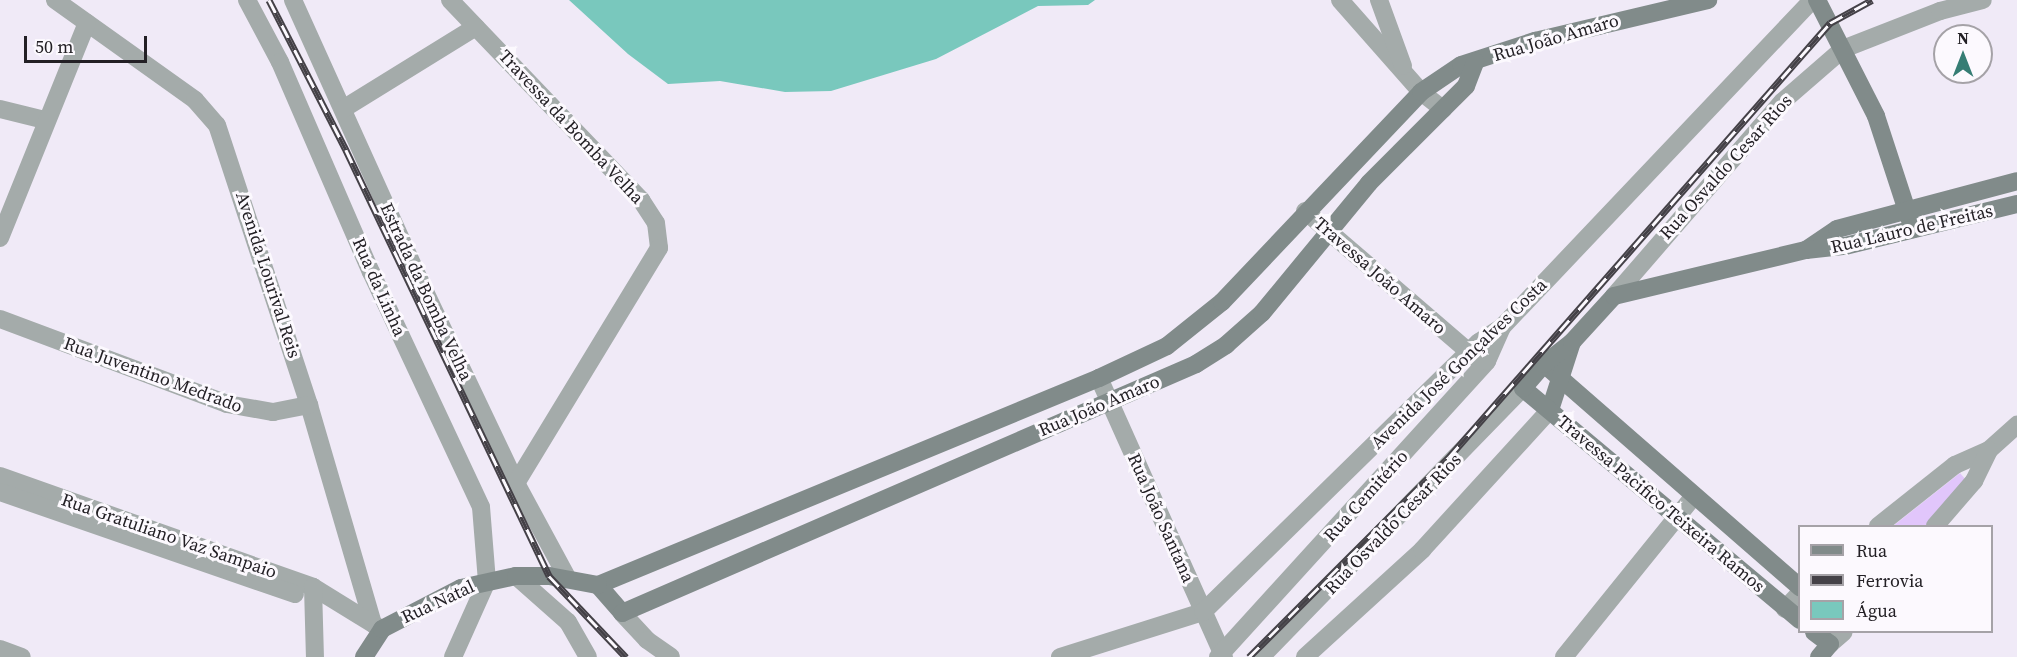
<!DOCTYPE html>
<meta charset="utf-8">
<style>
body{margin:0}
#map{position:relative;width:2017px;height:657px;overflow:hidden;background:#f0eaf7;font-family:"Source Serif 4",serif}
div>[style]{position:absolute}
.green>*{inset:0;background:#e1c6fb}
.water>*{inset:0;background:#79c8bd}
.street>*{height:18px;margin:-9px;padding:0 9px;transform-origin:9px;border-radius:9px;background:#a4abaa}
.secondary>*{height:18px;margin:-9px;padding:0 9px;transform-origin:9px;border-radius:9px;background:#818b8a}
.rail>*{height:7px;margin-top:-3.5px;transform-origin:0;background:repeating-linear-gradient(90deg,#fcf9fe 0 14px,#444147 0 28px);box-sizing:border-box;border-block:2px solid #444147}
span{translate:-50% -50%;white-space:nowrap;text-align:center;line-height:1.15;-webkit-text-stroke:6px #fcf9fe;paint-order:stroke}
.street-label{font-size:18px;color:#232025}
.legend{position:absolute;left:1798px;top:525px;width:195px;height:108px;box-sizing:border-box;background:#fcf9fe;border:2px solid #a5a2a7;margin:0;padding:8px 10px;list-style:none;font-size:18px;color:#232025}
.legend li{display:flex;align-items:center;gap:12px;height:30px}
.legend b{width:30px;border:2px solid #a5a2a7}
.north{position:absolute;left:1933px;top:24px;width:60px;height:60px;box-sizing:border-box;background:#fcf9fe;border:2px solid #a5a2a7;border-radius:50%;rotate:0deg;font-size:16px;font-weight:700;line-height:24px;text-align:center;color:#232025}
.north::after{content:'';display:block;margin:auto;width:21px;height:27px;background:#367d74;clip-path:polygon(50% 0,100% 100%,50% 72%,0 100%)}
.scale{position:absolute;left:24px;top:36px;width:123px;height:27px;box-sizing:border-box;border:3px solid #232025;border-top:0;padding-left:8px;font-size:18px;line-height:21px;white-space:nowrap;color:#232025;-webkit-text-stroke:4px #fcf9fe;paint-order:stroke}
</style>
<div id="map">
<div class="green">
<div style="clip-path:polygon(1960px 473px,1966px 480px,1926px 526px,1893px 526px)"></div>
</div>
<div class="water">
<div style="clip-path:polygon(569px 0,1095px 0,1088px 5px,1038px 6px,936px 59px,831px 91px,785px 92px,720px 81px,668px 84px,628px 54px)"></div>
</div>
<div class="street">
<div style="left:55px;top:0;width:172px;rotate:35.5deg"></div>
<div style="left:195px;top:100px;width:33px;rotate:49deg"></div>
<div style="left:217px;top:125px;width:295px;rotate:71.8deg"></div>
<div style="left:309px;top:405px;width:228px;rotate:73.7deg"></div>
<div style="left:247px;top:0;width:70px;rotate:62deg"></div>
<div style="left:280px;top:62px;width:229px;rotate:66.6deg"></div>
<div style="left:371px;top:272px;width:259px;rotate:64.9deg"></div>
<div style="left:481px;top:507px;width:74px;rotate:85.4deg"></div>
<div style="left:487px;top:581px;width:83px;rotate:114.1deg"></div>
<div style="left:293px;top:0;width:308px;rotate:65.7deg"></div>
<div style="left:420px;top:281px;width:224px;rotate:64.6deg"></div>
<div style="left:516px;top:483px;width:109px;rotate:61.6deg"></div>
<div style="left:450px;top:0;width:277px;rotate:46.3deg"></div>
<div style="left:641px;top:200px;width:27px;rotate:57deg"></div>
<div style="left:656px;top:223px;width:25px;rotate:83deg"></div>
<div style="left:659px;top:248px;width:275px;rotate:121.3deg"></div>
<div style="left:1340px;top:0;width:123px;rotate:48.6deg"></div>
<div style="left:1421px;top:92px;width:28px;rotate:38deg"></div>
<div style="left:1379px;top:0;width:70px;rotate:70deg"></div>
<div style="left:0;top:109px;width:46px;rotate:13.7deg"></div>
<div style="left:343px;top:109px;width:156px;rotate:-31.7deg"></div>
<div style="left:1305px;top:211px;width:227px;rotate:40.7deg"></div>
<div style="left:0;top:238px;width:232px;rotate:-68deg"></div>
<div style="left:1614px;top:296px;width:257px;rotate:-49.1deg"></div>
<div style="left:1782px;top:102px;width:81px;rotate:-41deg"></div>
<div style="left:1843px;top:49px;width:104px;rotate:-21.4deg"></div>
<div style="left:1940px;top:11px;width:44px;rotate:-14.3deg"></div>
<div style="left:0;top:319px;width:242px;rotate:20.5deg"></div>
<div style="left:227px;top:404px;width:47px;rotate:9.9deg"></div>
<div style="left:273px;top:412px;width:37px;rotate:-11deg"></div>
<div style="left:1099px;top:378px;width:306px;rotate:65.9deg"></div>
<div style="left:0;top:476px;width:332px;rotate:19.5deg"></div>
<div style="left:313px;top:587px;width:76px;rotate:31.6deg"></div>
<div style="left:0;top:492px;width:312px;rotate:19.1deg"></div>
<div style="left:1878px;top:526px;width:98px;rotate:-38.4deg"></div>
<div style="left:1955px;top:465px;width:37px;rotate:-24deg"></div>
<div style="left:1989px;top:450px;width:38px;rotate:-42deg"></div>
<div style="left:1935px;top:526px;width:60px;rotate:-49.1deg"></div>
<div style="left:1974px;top:481px;width:34px;rotate:-64deg"></div>
<div style="left:516px;top:576px;width:69px;rotate:41.5deg"></div>
<div style="left:568px;top:622px;width:40px;rotate:60.3deg"></div>
<div style="left:313px;top:587px;width:70px;rotate:88.4deg"></div>
<div style="left:1785px;top:609px;width:22px;rotate:-47deg"></div>
<div style="left:622px;top:613px;width:37px;rotate:47deg"></div>
<div style="left:647px;top:640px;width:29px;rotate:35deg"></div>
<div style="left:1830px;top:644px;width:18px;rotate:-41deg"></div>
<div style="left:0;top:649px;width:23px;rotate:20deg"></div>
<div style="left:1060px;top:657px;width:150px;rotate:-17.5deg"></div>
<div style="left:1203px;top:612px;width:386px;rotate:-44.4deg"></div>
<div style="left:1479px;top:342px;width:27px;rotate:-33deg"></div>
<div style="left:1502px;top:327px;width:451px;rotate:-46.5deg"></div>
<div style="left:1218px;top:657px;width:400px;rotate:-47.7deg"></div>
<div style="left:1487px;top:361px;width:37px;rotate:-66deg"></div>
<div style="left:1261px;top:657px;width:376px;rotate:-45.8deg"></div>
<div style="left:1305px;top:657px;width:159px;rotate:-42.4deg"></div>
<div style="left:1422px;top:550px;width:190px;rotate:-47.6deg"></div>
<div style="left:1564px;top:657px;width:206px;rotate:-51.1deg"></div>
</div>
<div class="secondary">
<div style="left:1817px;top:0;width:130px;rotate:63deg"></div>
<div style="left:1876px;top:116px;width:119px;rotate:71.9deg"></div>
<div style="left:1806px;top:250px;width:37px;rotate:-34deg"></div>
<div style="left:1837px;top:229px;width:186px;rotate:-14.9deg"></div>
<div style="left:1544px;top:364px;width:340px;rotate:41.1deg"></div>
<div style="left:1550px;top:410px;width:71px;rotate:-72.1deg"></div>
<div style="left:598px;top:585px;width:542px;rotate:-22.45deg"></div>
<div style="left:1099px;top:378px;width:75px;rotate:-25.2deg"></div>
<div style="left:1167px;top:346px;width:70px;rotate:-38.7deg"></div>
<div style="left:1222px;top:302px;width:289px;rotate:-46.5deg"></div>
<div style="left:1421px;top:92px;width:48px;rotate:-34deg"></div>
<div style="left:1461px;top:65px;width:78px;rotate:-18deg"></div>
<div style="left:1535px;top:41px;width:178px;rotate:-13.3deg"></div>
<div style="left:598px;top:585px;width:37px;rotate:49deg"></div>
<div style="left:622px;top:613px;width:626px;rotate:-23.45deg"></div>
<div style="left:1196px;top:364px;width:36px;rotate:-32deg"></div>
<div style="left:1226px;top:345px;width:48px;rotate:-41.6deg"></div>
<div style="left:1262px;top:313px;width:168px;rotate:-50.5deg"></div>
<div style="left:1369px;top:183px;width:137px;rotate:-45deg"></div>
<div style="left:1466px;top:86px;width:26px;rotate:-69deg"></div>
<div style="left:1800px;top:620px;width:361px;rotate:-140.1deg"></div>
<div style="left:1523px;top:388px;width:32px;rotate:-49deg"></div>
<div style="left:1544px;top:364px;width:36px;rotate:-38deg"></div>
<div style="left:1572px;top:342px;width:62px;rotate:-47.6deg"></div>
<div style="left:1614px;top:296px;width:197px;rotate:-13.5deg"></div>
<div style="left:1806px;top:250px;width:39px;rotate:-6deg"></div>
<div style="left:1845px;top:246px;width:177px;rotate:-13.7deg"></div>
<div style="left:1814px;top:632px;width:20px;rotate:37deg"></div>
<div style="left:1830px;top:644px;width:17px;rotate:130deg"></div>
<div style="left:364px;top:657px;width:33px;rotate:-57deg"></div>
<div style="left:382px;top:629px;width:89px;rotate:-27.4deg"></div>
<div style="left:461px;top:588px;width:56px;rotate:-12.3deg"></div>
<div style="left:516px;top:576px;width:33px"></div>
<div style="left:549px;top:576px;width:50px;rotate:10.4deg"></div>
</div>
<div class="rail">
<div style="left:269px;top:0;width:169px;rotate:62.8deg"></div>
<div style="left:346px;top:150px;width:472px;rotate:64.5deg"></div>
<div style="left:549px;top:576px;width:112px;rotate:46.5deg"></div>
<div style="left:1249px;top:657px;width:283px;rotate:-45deg"></div>
<div style="left:1449px;top:457px;width:578px;rotate:-48.72deg"></div>
<div style="left:1830px;top:23px;width:48px;rotate:-28.7deg"></div>
</div>
<div class="street-label">
<span style="left:1556px;top:38px;rotate:-16deg">Rua João Amaro</span>
<span style="left:571px;top:127px;rotate:47deg">Travessa da Bomba Velha</span>
<span style="left:1726px;top:167px;rotate:-48deg">Rua Osvaldo Cesar Rios</span>
<span style="left:1912px;top:229px;rotate:-13deg">Rua Lauro de Freitas</span>
<span style="left:268px;top:275px;rotate:72deg">Avenida Lourival Reis</span>
<span style="left:1380px;top:276px;rotate:41deg">Travessa João Amaro</span>
<span style="left:379px;top:287px;rotate:66deg">Rua da Linha</span>
<span style="left:426px;top:292px;rotate:65deg">Estrada da Bomba Velha</span>
<span style="left:1459px;top:364px;rotate:-44deg">Avenida José Gonçalves Costa</span>
<span style="left:153px;top:375px;rotate:20deg">Rua Juventino Medrado</span>
<span style="left:1099px;top:406px;rotate:-23deg">Rua João Amaro</span>
<span style="left:1366px;top:496px;rotate:-48deg">Rua Cemitério</span>
<span style="left:1661px;top:504px;rotate:40deg">Travessa Pacifico Teixeira Ramos</span>
<span style="left:1161px;top:518px;rotate:66deg">Rua João Santana</span>
<span style="left:1393px;top:524px;rotate:-46deg">Rua Osvaldo Cesar Rios</span>
<span style="left:169px;top:536px;rotate:19deg">Rua Gratuliano Vaz Sampaio</span>
<span style="left:438px;top:602px;rotate:-25deg">Rua Natal</span>
</div>
<ul class="legend">
<li><b style="height:8px;background:#818b8a"></b>Rua</li>
<li><b style="height:8px;background:#444147"></b>Ferrovia</li>
<li><b style="height:16px;background:#79c8bd"></b>Água</li>
</ul>
<div class="north">N</div>
<div class="scale">50 m</div>
</div>
